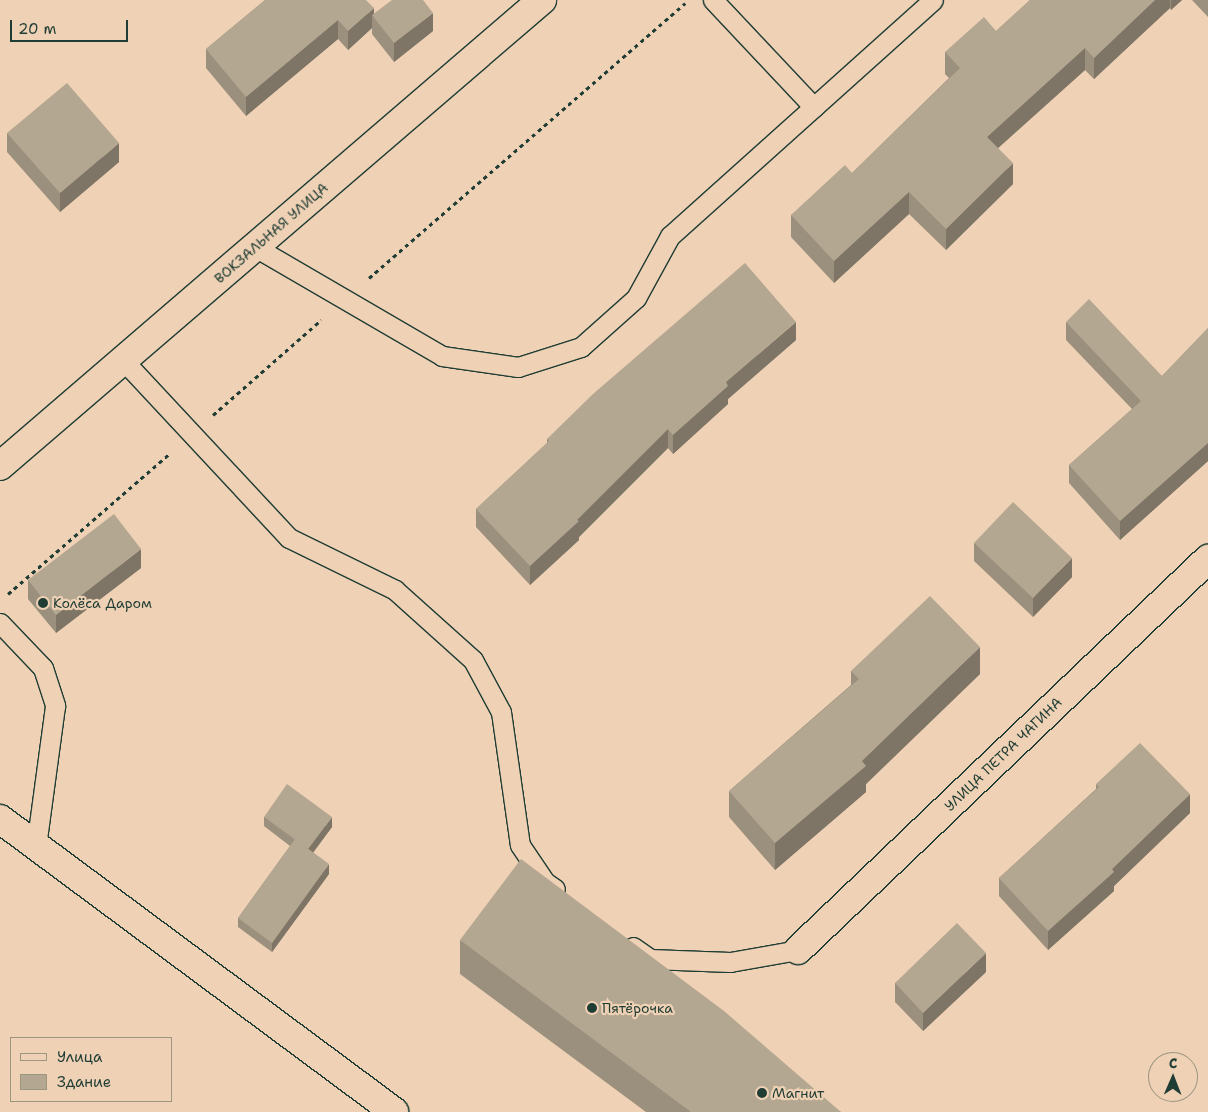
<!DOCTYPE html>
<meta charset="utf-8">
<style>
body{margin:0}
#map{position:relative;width:1208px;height:1112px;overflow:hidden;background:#efd1b5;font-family:"Shantell Sans",sans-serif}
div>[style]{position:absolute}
.path>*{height:3px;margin-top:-1.5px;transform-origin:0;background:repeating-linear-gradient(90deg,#1f3d34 0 4px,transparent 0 8px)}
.roads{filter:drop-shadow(1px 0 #1f3d34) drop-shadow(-1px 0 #1f3d34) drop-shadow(0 1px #1f3d34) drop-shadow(0 -1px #1f3d34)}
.lane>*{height:19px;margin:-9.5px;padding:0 9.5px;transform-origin:9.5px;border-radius:9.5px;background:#efd1b5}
.street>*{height:28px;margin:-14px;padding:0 14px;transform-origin:14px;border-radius:14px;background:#efd1b5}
.secondary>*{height:28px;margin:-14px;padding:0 14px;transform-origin:14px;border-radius:14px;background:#efd1b5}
.wall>*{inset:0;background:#9b907d}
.shaded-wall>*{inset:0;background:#7e7566}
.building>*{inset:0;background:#b4a791}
.dots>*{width:14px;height:14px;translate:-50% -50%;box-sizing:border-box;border:2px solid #efd1b5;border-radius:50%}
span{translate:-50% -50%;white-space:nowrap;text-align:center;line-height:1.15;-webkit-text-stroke:4.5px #efd1b5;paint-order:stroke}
.street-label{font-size:14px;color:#1f3d34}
.poi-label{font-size:14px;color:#1f3d34}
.left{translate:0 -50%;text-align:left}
.legend{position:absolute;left:10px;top:1037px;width:162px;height:65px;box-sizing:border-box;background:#efd1b5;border:1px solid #9c9681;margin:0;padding:6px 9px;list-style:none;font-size:15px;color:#1f3d34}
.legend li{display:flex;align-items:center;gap:10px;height:25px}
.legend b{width:25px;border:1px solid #9c9681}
.north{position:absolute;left:1148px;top:1052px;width:50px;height:50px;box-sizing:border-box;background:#efd1b5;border:1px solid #9c9681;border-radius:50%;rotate:1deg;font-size:14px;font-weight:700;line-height:20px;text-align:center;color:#1f3d34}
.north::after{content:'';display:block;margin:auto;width:18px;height:22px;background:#1f3d34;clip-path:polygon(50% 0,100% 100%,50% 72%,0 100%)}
.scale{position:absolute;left:10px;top:20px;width:118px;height:22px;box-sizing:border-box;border:2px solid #1f3d34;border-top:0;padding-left:6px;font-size:15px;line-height:18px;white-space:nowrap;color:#1f3d34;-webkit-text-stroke:4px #efd1b5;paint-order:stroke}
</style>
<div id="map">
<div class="path">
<div style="left:369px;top:278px;width:419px;rotate:-41deg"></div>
<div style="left:213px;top:415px;width:144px;rotate:-41.3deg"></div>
<div style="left:8px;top:594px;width:213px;rotate:-41deg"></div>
</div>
<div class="roads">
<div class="lane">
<div style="left:713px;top:0;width:147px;rotate:46.7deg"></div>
<div style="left:255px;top:247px;width:216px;rotate:30.2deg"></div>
<div style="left:442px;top:356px;width:77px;rotate:8.2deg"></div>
<div style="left:518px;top:367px;width:66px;rotate:-17.6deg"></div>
<div style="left:581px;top:347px;width:74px;rotate:-41.7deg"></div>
<div style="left:636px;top:298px;width:71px;rotate:-61.3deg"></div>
<div style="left:670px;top:236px;width:353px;rotate:-41.9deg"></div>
<div style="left:123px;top:360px;width:243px;rotate:47deg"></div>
<div style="left:289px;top:538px;width:118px;rotate:26.1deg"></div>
<div style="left:395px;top:590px;width:105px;rotate:41.9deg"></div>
<div style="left:473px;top:660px;width:59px;rotate:61.7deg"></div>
<div style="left:501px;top:712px;width:134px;rotate:81.9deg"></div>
<div style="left:520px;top:845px;width:45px;rotate:56deg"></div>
<div style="left:545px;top:882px;width:12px;rotate:35deg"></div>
<div style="left:0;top:623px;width:62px;rotate:46.3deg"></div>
<div style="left:43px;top:668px;width:40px;rotate:72deg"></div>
<div style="left:55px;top:706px;width:141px;rotate:97.7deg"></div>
<div style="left:633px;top:947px;width:21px;rotate:35deg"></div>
<div style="left:650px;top:959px;width:80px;rotate:2.1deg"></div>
<div style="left:730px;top:962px;width:69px;rotate:-10deg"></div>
</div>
<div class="street">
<div style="left:798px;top:950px;width:567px;rotate:-43.64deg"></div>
</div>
<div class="secondary">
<div style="left:0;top:466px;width:715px;rotate:-40.69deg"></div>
<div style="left:0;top:819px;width:491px;rotate:36.6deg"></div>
</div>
</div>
<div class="wall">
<div style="clip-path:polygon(265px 0,374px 14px,433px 31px,394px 62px,372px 34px,372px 28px,348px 50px,338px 39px,246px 116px,206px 68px,206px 49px)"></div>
<div style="clip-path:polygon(1030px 0,1182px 0,1171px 10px,1170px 8px,1094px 79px,1085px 70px,998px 148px,1013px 184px,946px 250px,909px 214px,834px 283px,791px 237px,791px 215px,852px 173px,949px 78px,945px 74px,945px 52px,996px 31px)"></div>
<div style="clip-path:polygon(1192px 0,1208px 0,1208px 17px)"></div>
<div style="clip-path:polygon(7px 133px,119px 162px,60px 212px,7px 152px)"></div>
<div style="clip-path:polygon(1066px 322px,1162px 376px,1208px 328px,1208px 461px,1120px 540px,1069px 483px,1069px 465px,1132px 409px,1066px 340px)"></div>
<div style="clip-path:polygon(796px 340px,728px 399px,728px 404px,673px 454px,668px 448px,579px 537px,579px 540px,530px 585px,476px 527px,476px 509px,547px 443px,547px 439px)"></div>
<div style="clip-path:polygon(974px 543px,1072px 577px,1033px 617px,974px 561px)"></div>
<div style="clip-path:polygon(141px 568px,56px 633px,28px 599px,28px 580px)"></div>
<div style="clip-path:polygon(851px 671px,980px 674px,866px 784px,866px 792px,775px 870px,729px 817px,729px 791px,851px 685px)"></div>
<div style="clip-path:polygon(1096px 784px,1190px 813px,1114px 886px,1114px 891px,1048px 950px,999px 896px,999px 878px,1096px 789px)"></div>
<div style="clip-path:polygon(264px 817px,332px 827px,313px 853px,329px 874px,272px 952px,238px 927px,238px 918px,290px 846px,264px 826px)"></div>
<div style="clip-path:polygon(460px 940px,841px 1112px,646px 1112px,460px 974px)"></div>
<div style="clip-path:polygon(986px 972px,923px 1031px,895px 1002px,895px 983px)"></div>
</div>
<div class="shaded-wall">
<div style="clip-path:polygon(1155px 0,1170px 0,1170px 8px,1094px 79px,1094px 58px)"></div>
<div style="clip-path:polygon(1171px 0,1182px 0,1171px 10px)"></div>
<div style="clip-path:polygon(374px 8px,374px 17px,372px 15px,372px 28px,348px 50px,348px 31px)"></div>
<div style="clip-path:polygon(433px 13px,433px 31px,394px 62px,394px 43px)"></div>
<div style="clip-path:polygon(338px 20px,338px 39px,246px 116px,246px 97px)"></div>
<div style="clip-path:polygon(1085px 48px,1085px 70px,987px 158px,987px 137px)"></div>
<div style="clip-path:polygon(119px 143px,119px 162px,60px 212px,60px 193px)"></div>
<div style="clip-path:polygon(1013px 163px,1013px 184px,946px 250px,946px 229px)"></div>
<div style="clip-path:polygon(909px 192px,909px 214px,834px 283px,834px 261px)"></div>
<div style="clip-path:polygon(796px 322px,796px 340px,728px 399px,728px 404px,673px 454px,673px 435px,726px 382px)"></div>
<div style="clip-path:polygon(668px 429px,668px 448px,579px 537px,579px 540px,530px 585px,530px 566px)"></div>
<div style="clip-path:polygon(1208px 443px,1208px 461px,1120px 540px,1120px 521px)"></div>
<div style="clip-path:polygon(141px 549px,141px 568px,56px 633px,56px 615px)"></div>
<div style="clip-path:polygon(1072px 558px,1072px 577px,1033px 617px,1033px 598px)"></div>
<div style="clip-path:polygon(980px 647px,980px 674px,866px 784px,866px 792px,775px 870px,775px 843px)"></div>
<div style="clip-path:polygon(1190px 794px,1190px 813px,1114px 886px,1114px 891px,1048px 950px,1048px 931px)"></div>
<div style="clip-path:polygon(332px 817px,332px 827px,308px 859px,308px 849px)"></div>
<div style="clip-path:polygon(329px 864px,329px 874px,272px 952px,272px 943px)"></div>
<div style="clip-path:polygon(986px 953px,986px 972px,923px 1031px,923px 1013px)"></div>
</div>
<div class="building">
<div style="clip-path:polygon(265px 0,366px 0,374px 8px,348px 31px,338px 20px,246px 97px,206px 49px)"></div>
<div style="clip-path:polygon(392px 0,423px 0,433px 13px,394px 43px,372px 15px)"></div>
<div style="clip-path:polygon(1030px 0,1155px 0,1094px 58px,1085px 48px,987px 137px,1013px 163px,946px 229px,909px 192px,834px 261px,791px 215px,845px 165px,852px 173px,960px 68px,945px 52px,984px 17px,996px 31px)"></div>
<div style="clip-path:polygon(67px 83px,119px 143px,60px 193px,7px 133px)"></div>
<div style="clip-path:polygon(745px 263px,796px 322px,726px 382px,728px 386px,673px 435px,668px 429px,577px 520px,579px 521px,530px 566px,476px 509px,549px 441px,547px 439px,593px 394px)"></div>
<div style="clip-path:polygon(1089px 299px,1162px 376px,1208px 328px,1208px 443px,1120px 521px,1069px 465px,1141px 401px,1066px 322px)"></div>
<div style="clip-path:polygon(1013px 502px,1072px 558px,1033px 598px,974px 543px)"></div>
<div style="clip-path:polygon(114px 514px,141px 549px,56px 615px,28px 580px)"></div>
<div style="clip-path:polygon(930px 596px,980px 647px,862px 761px,866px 766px,775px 843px,729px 791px,859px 679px,851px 671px)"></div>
<div style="clip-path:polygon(1140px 743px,1190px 794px,1112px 869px,1114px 872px,1048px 931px,999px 878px,1099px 787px,1096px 784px)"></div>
<div style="clip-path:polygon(287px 784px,332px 817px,308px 849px,264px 817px)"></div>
<div style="clip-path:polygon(295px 839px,329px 864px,272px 943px,238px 918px)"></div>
<div style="clip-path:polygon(521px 859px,724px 1011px,841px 1112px,691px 1112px,460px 940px)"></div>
<div style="clip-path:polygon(957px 923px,986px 953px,923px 1013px,895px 983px)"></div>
</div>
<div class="dots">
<div style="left:43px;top:603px;background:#1f3d34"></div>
<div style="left:592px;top:1008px;background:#1f3d34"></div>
<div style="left:762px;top:1093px;background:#1f3d34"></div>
</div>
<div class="street-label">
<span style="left:271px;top:233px;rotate:-41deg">ВОКЗАЛЬНАЯ УЛИЦА</span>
<span style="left:1003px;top:754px;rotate:-44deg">УЛИЦА ПЕТРА ЧАГИНА</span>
</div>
<div class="poi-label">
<span class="left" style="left:53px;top:603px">Колёса Даром</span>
<span class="left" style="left:602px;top:1008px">Пятёрочка</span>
<span class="left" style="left:772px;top:1093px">Магнит</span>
</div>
<ul class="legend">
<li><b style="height:6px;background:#efd1b5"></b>Улица</li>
<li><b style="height:14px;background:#b4a791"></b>Здание</li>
</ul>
<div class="north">С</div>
<div class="scale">20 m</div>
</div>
